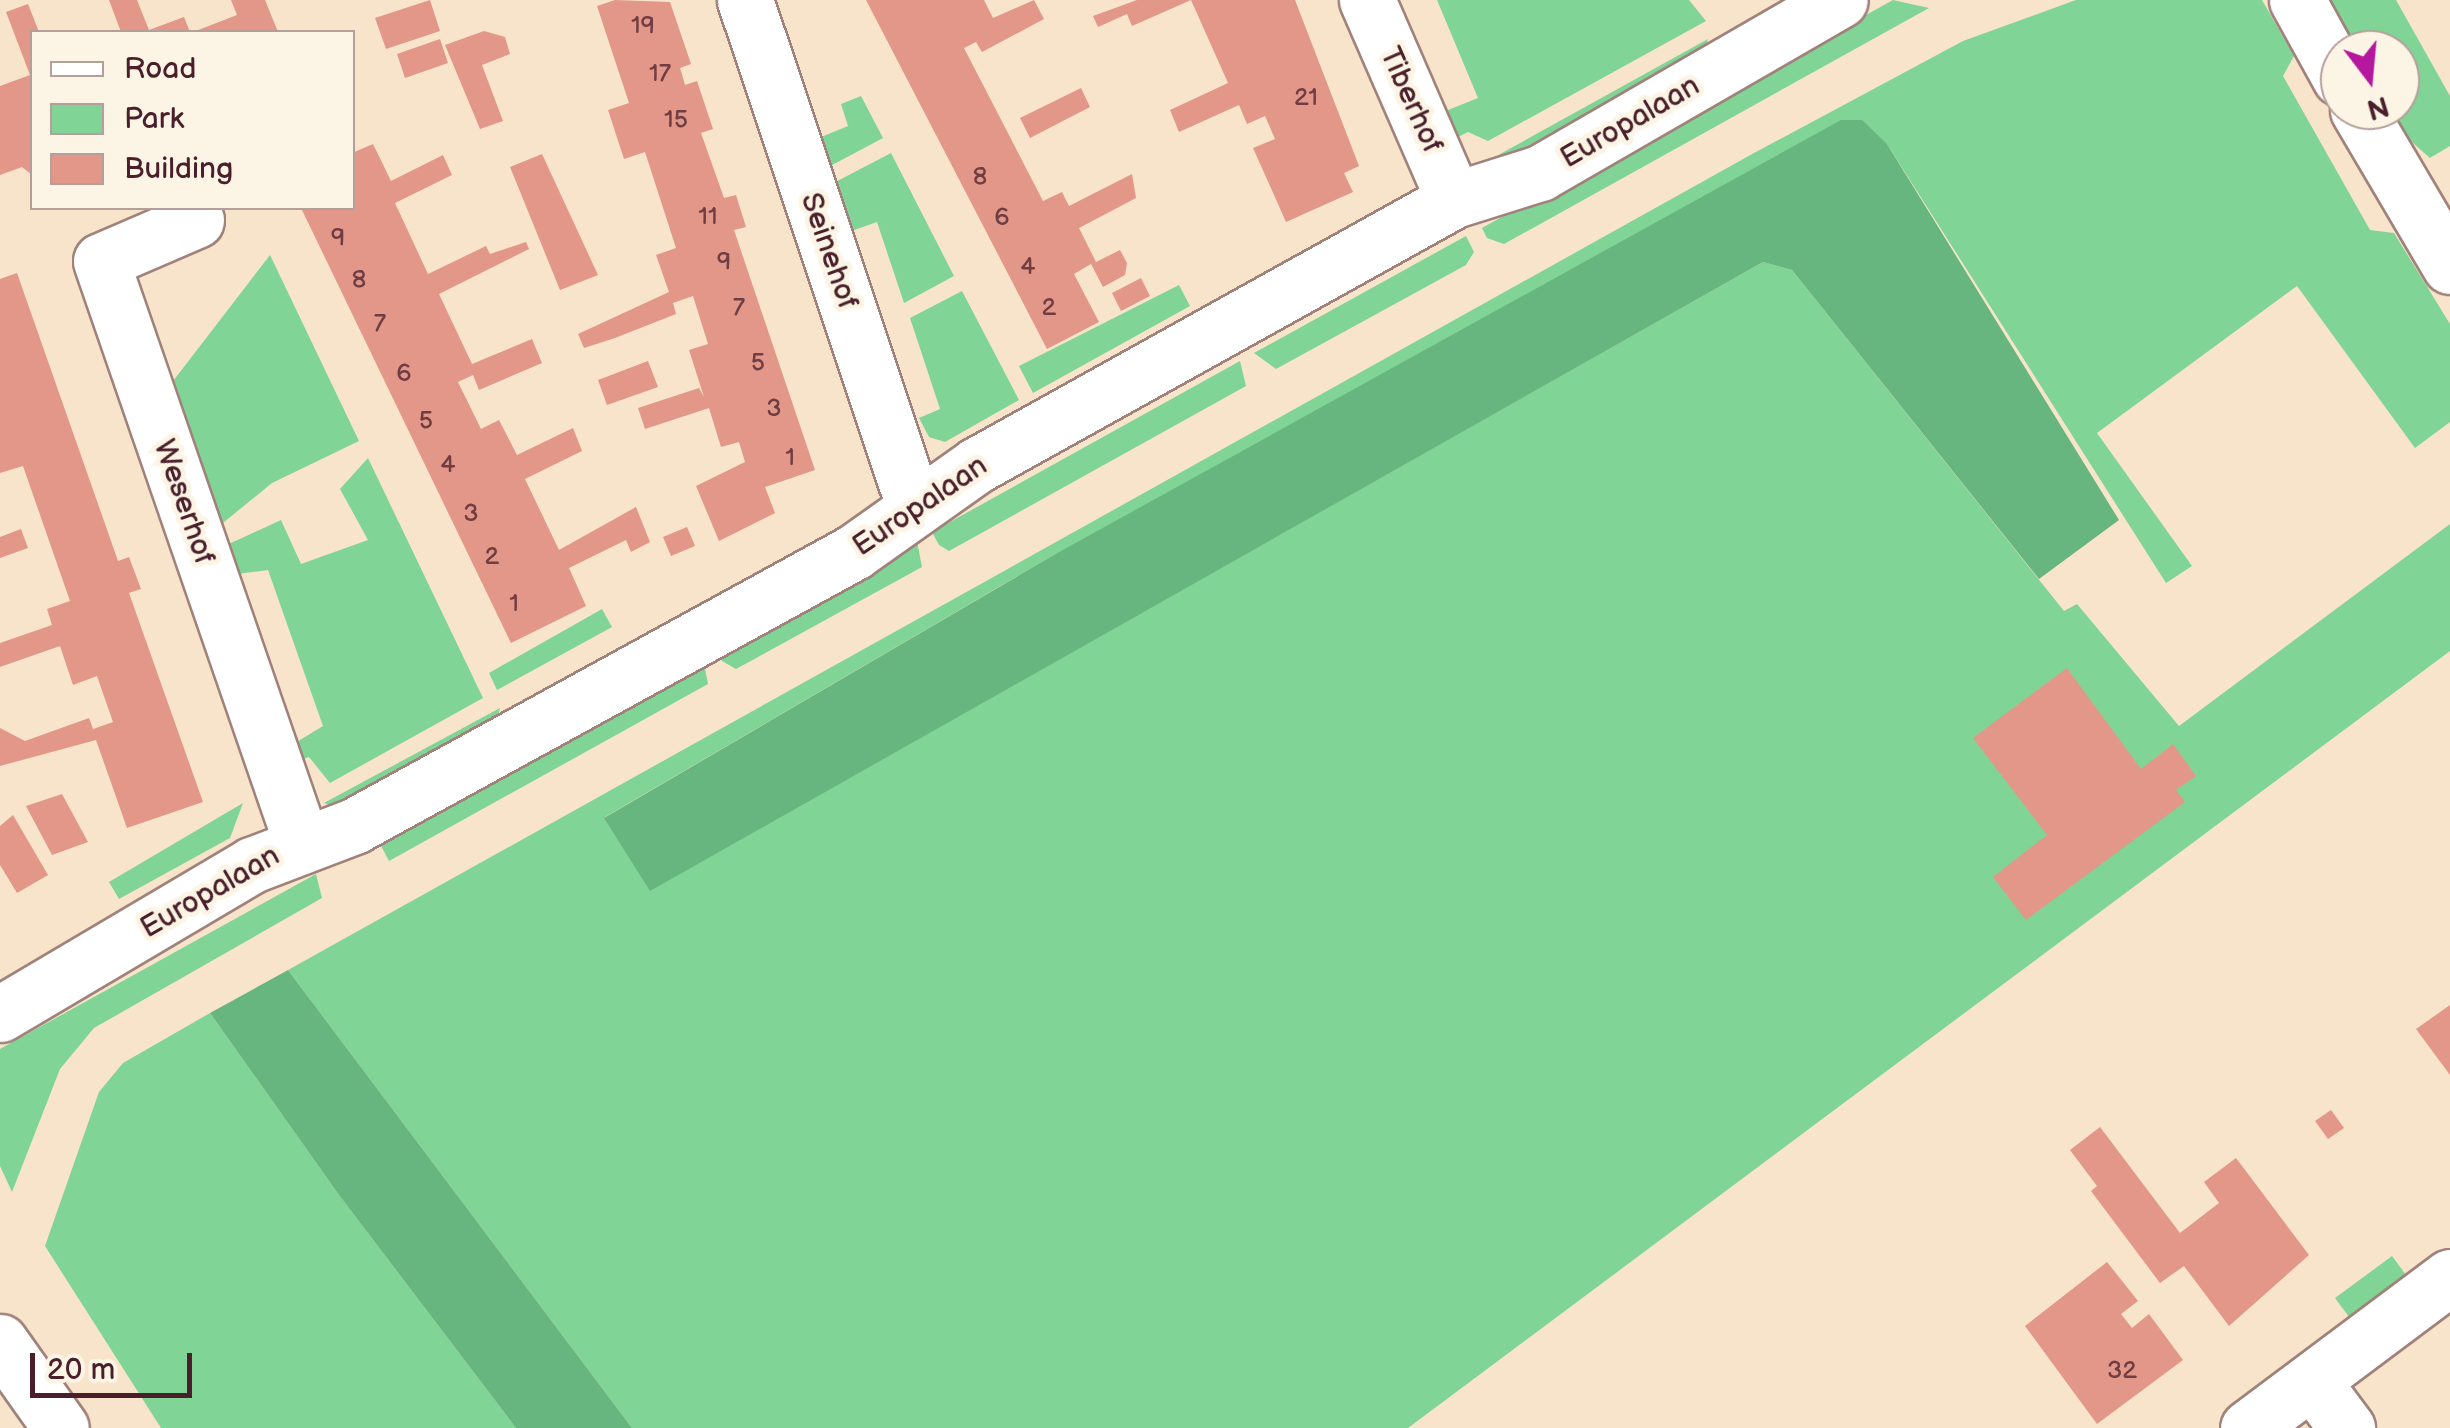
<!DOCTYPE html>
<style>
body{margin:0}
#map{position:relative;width:2450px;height:1428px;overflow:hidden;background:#f7e4cb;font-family:"Balsamiq Sans",sans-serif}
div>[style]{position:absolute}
.green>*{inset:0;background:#80d496}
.forest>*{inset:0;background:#68b67f}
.building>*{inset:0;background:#e29789}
.roads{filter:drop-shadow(2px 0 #a0827b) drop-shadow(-2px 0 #a0827b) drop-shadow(0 2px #a0827b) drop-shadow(0 -2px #a0827b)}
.street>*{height:55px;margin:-27.5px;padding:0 27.5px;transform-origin:27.5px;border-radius:27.5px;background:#fff}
span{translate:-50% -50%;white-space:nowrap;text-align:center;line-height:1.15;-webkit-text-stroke:10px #fcf5e5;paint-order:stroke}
.number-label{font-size:25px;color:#703d42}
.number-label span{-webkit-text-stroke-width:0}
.street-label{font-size:30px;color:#4a1f2b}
.legend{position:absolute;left:30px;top:30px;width:325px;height:180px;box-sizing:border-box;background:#fcf5e5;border:2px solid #b59f9b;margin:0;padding:12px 18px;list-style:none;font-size:30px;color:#4a1f2b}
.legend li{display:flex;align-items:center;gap:20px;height:50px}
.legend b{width:50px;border:2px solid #b59f9b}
.north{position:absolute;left:2320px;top:30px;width:100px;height:100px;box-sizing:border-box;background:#fcf5e5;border:2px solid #b59f9b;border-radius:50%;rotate:164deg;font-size:28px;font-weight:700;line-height:40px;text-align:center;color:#4a1f2b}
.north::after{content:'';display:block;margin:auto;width:35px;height:45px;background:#b5179e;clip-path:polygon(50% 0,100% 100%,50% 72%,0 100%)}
.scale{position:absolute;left:30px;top:1353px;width:162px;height:45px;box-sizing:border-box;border:5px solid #4a1f2b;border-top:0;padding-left:12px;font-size:30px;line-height:35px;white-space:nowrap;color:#4a1f2b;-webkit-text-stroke:8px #fcf5e5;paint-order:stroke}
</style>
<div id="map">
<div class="green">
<div style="clip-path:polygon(1437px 0,1689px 0,1706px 21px,1488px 141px,1468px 132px,1454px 139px,1443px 112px,1478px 98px)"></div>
<div style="clip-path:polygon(1893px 0,1929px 8px,1504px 244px,1487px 238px,1482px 228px)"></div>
<div style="clip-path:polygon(2076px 0,2262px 0,2294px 56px,2283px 76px,2370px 230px,2394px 233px,2450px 324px,2450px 422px,2415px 448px,2297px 286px,2097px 433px,2192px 566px,2166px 583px,1887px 144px,1052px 556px,605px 817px,650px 890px,1763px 262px,1792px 270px,2064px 611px,2077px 604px,2179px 726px,2450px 524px,2450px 651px,1408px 1428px,632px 1428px,288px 970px,1754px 153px,1963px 41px)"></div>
<div style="clip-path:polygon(2330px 0,2396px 0,2450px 96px,2450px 146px,2430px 158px,2405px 136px,2391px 110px,2400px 110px,2400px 50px,2358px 50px)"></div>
<div style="clip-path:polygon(1708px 39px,1701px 62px,1519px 162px,1482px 164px)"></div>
<div style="clip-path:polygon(861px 96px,883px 138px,819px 172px,809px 142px,848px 126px,841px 104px)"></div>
<div style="clip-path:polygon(891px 153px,954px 276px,904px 303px,877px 222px,840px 235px,824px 188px)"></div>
<div style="clip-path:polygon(1466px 236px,1474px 252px,1466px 265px,1276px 369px,1254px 353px)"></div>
<div style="clip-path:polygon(270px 255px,359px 441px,272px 483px,213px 531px,170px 385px)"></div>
<div style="clip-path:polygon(1179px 285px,1190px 306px,1033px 393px,1019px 366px)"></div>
<div style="clip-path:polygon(962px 291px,1019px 400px,945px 442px,929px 437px,919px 418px,940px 409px,910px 318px)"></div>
<div style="clip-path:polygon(1240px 361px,1246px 386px,949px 551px,939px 545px,932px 532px)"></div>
<div style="clip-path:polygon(368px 458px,483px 698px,330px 783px,309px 757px,294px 762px,295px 743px,323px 726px,268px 570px,231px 575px,218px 549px,281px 520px,301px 564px,368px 540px,340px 489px)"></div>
<div style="clip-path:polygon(917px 541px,922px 567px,736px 669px,722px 661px,718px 651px)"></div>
<div style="clip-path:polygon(602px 609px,612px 627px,497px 690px,489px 673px)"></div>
<div style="clip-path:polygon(703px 659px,708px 684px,389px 861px,379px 842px)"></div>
<div style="clip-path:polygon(500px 708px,496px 725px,335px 807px,324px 803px)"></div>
<div style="clip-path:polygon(243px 803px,230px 838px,119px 899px,109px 882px)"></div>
<div style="clip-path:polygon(316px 874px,322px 898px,94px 1028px,60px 1069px,12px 1192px,0 1166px,0 1049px)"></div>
<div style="clip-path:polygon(210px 1013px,339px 1195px,516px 1428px,161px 1428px,45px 1246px,99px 1092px,123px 1063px)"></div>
<div style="clip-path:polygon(2392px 1256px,2409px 1279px,2352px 1321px,2335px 1298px)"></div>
</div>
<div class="forest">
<div style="clip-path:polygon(1841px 120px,1862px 120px,1887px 144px,2119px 520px,2039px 579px,1792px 270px,1763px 262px,650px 891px,604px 818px,1052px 556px)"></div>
<div style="clip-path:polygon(288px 970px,632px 1428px,516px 1428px,339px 1195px,210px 1013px)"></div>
</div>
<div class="building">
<div style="clip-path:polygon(109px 0,137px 0,149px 30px,184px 17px,190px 32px,121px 32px)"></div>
<div style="clip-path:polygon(231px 0,265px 0,278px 32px,193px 32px,237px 15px)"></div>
<div style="clip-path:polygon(430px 0,440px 31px,386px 49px,375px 18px)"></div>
<div style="clip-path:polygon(615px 0,670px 2px,691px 64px,680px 68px,685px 85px,697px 81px,713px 129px,701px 133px,724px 198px,736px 195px,746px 227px,734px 230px,815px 470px,765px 487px,775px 513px,719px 541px,696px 486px,745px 462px,739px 442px,721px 447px,709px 408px,645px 429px,638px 408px,699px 388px,704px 397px,689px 350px,708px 344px,693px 296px,673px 303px,676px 314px,615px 338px,584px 348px,578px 334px,669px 292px,656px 255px,676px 248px,645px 152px,624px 159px,608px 110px,629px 103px,597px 6px)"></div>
<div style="clip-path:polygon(866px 0,984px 0,993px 18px,1034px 0,1044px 19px,982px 52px,976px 42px,964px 48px,1043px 201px,1062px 192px,1069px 206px,1132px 174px,1136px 198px,1079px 228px,1096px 262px,1120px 250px,1127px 263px,1125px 275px,1103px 287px,1091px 264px,1074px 274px,1099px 322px,1047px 349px)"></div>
<div style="clip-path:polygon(1137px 0,1295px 0,1359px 166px,1344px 173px,1353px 192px,1286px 222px,1253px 148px,1275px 139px,1265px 116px,1247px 124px,1239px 105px,1179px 132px,1170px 110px,1228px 83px,1191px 0,1132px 26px,1127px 14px,1098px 27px,1093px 16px)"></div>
<div style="clip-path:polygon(28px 4px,39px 32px,32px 175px,22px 167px,0 175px,0 86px,30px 75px,6px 12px)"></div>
<div style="clip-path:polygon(484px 31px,505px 37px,510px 54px,482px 65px,503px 121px,480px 129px,445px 45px)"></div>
<div style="clip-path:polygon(440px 39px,448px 63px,405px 78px,397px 54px)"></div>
<div style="clip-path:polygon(1081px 88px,1090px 107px,1030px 138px,1020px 118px)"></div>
<div style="clip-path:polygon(373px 144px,391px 181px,443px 155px,452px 175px,395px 203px,428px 274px,486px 246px,490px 254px,526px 242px,529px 249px,439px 294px,472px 364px,532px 339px,542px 363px,479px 390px,473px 375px,458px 382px,481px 429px,499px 420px,517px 455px,573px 428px,582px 451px,525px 479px,559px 550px,636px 507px,650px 542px,631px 552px,626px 540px,569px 568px,586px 606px,511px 643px,301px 208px,352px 208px,352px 153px)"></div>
<div style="clip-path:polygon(542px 154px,598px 275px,560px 290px,510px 167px)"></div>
<div style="clip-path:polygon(17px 273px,118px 561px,129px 557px,141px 589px,129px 593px,203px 802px,127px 828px,96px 740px,0 766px,0 728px,25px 741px,89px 718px,93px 729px,113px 722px,97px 676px,73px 685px,60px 646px,0 667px,0 643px,52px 625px,47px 609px,70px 601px,23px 466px,0 473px,0 279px)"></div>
<div style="clip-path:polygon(1141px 278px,1150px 296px,1121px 311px,1112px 293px)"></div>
<div style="clip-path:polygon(648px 361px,658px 387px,607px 405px,598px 380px)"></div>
<div style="clip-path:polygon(687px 527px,695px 546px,671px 556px,663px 537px)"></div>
<div style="clip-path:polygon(21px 529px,28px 548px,0 558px,0 537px)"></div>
<div style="clip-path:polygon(2067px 668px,2141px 769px,2173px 744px,2196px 776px,2176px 790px,2185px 802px,2026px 920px,1993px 877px,2047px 835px,1973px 738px)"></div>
<div style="clip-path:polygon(62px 794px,88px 842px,52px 855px,26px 806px)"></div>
<div style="clip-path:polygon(13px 815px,48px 875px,17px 893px,0 865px,0 826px)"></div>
<div style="clip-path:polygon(2450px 1005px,2450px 1075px,2416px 1029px)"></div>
<div style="clip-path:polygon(2331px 1110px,2344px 1128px,2328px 1139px,2315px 1121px)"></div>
<div style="clip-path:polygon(2100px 1127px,2180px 1233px,2219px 1203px,2204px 1182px,2236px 1158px,2309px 1255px,2229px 1326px,2184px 1266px,2160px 1283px,2091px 1191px,2097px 1186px,2070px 1150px)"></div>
<div style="clip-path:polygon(2107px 1262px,2138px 1301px,2121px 1314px,2132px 1328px,2149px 1314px,2183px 1360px,2097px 1424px,2025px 1326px)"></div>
</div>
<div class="roads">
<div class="street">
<div style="left:745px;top:0;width:530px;rotate:71.53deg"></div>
<div style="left:1367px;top:0;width:218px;rotate:66.5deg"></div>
<div style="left:2297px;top:0;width:89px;rotate:61.1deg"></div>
<div style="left:2358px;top:110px;width:181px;rotate:59.5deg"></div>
<div style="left:196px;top:220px;width:103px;rotate:156.7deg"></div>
<div style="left:101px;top:261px;width:614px;rotate:70.97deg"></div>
<div style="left:0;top:1014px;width:293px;rotate:-30.6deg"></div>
<div style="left:252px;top:865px;width:109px;rotate:-20.9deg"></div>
<div style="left:354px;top:826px;width:570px;rotate:-28.72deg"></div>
<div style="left:854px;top:552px;width:151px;rotate:-35.3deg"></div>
<div style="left:977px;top:465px;width:546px;rotate:-29.05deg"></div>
<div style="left:1454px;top:200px;width:90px;rotate:-17.4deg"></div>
<div style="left:1540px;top:173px;width:346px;rotate:-30deg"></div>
<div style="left:0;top:1342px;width:105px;rotate:54.7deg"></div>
<div style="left:2312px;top:1381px;width:59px;rotate:53.3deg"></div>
<div style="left:2248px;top:1428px;width:252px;rotate:-36.8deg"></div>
</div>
</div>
<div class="number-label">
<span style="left:643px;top:26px">19</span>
<span style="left:660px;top:74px">17</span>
<span style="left:1306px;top:98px">21</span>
<span style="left:676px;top:120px">15</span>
<span style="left:980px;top:177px">8</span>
<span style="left:708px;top:217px">11</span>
<span style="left:1002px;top:218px">6</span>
<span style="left:338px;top:238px">9</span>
<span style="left:724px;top:262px">9</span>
<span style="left:1028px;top:267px">4</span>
<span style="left:359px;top:280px">8</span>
<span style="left:739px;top:308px">7</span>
<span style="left:1049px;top:308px">2</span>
<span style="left:380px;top:324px">7</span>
<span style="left:758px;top:363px">5</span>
<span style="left:404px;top:374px">6</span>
<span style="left:774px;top:409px">3</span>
<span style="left:426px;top:421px">5</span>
<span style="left:790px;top:458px">1</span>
<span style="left:448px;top:465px">4</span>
<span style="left:471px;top:514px">3</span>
<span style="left:492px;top:557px">2</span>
<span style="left:514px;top:604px">1</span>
<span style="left:2122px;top:1371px">32</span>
</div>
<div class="street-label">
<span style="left:1411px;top:100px;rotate:66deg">Tiberhof</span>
<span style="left:1630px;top:122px;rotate:-30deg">Europalaan</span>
<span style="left:829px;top:251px;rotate:71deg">Seinehof</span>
<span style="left:184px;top:502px;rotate:71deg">Weserhof</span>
<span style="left:920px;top:506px;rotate:-34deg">Europalaan</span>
<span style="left:210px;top:892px;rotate:-30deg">Europalaan</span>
</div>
<ul class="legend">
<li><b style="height:12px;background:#fff"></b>Road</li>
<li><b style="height:28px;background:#80d496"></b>Park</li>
<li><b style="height:28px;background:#e29789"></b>Building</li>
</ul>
<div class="north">N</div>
<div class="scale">20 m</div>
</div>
